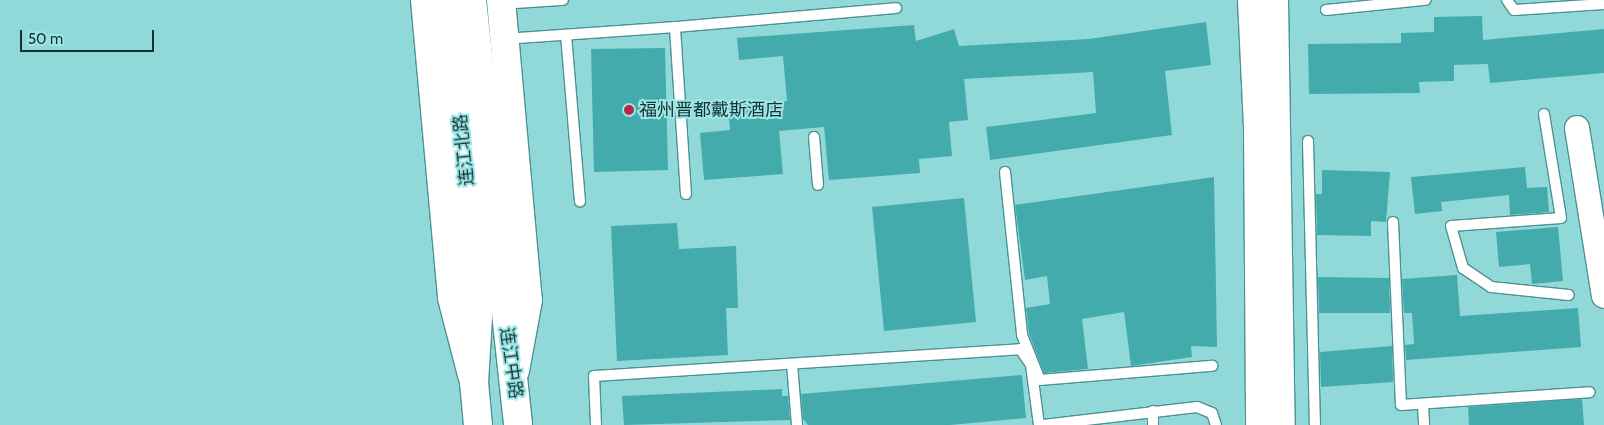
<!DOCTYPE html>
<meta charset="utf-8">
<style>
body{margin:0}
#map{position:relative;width:1604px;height:425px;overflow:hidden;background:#91d9d9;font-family:Cabin,"Noto Sans SC",sans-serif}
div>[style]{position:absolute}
.building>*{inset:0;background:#44abac}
.roads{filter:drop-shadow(1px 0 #4b9293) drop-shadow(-1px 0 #4b9293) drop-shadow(0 1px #4b9293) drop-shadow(0 -1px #4b9293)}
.service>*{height:10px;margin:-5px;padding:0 5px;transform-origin:5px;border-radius:5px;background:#fff}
.tertiary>*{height:24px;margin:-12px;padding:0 12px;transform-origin:12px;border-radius:12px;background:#fff}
.secondary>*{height:28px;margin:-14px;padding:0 14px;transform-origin:14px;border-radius:14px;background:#fff}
.trunk>*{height:28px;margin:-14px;padding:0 14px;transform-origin:14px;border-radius:14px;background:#fff}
.dots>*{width:14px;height:14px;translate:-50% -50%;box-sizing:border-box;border:2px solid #9ee6e6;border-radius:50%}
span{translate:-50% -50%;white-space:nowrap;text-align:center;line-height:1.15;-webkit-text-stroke:4px #9ee6e6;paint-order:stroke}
.poi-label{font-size:18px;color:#143232}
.left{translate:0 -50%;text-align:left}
.street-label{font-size:18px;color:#143232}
.scale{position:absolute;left:20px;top:30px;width:134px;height:22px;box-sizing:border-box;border:2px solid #143232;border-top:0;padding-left:6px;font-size:15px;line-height:18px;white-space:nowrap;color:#143232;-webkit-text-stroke:4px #9ee6e6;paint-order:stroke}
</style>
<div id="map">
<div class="building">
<div style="clip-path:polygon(1482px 16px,1483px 40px,1604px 29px,1604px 73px,1490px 83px,1488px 64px,1454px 65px,1454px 81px,1419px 82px,1420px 93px,1309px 94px,1308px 44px,1401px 43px,1401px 33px,1434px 32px,1434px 17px)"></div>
<div style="clip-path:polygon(1206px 22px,1211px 65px,1165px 71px,1172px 135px,990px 160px,986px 127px,1096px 113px,1093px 72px,964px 79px,968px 120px,949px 122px,952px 156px,919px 159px,920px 173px,829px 180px,824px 127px,779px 131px,783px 174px,704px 180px,700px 133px,730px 130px,728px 105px,787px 101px,783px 56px,739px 60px,737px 38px,914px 25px,916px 41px,954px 29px,959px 46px,1089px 39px)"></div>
<div style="clip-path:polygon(665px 48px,668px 170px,594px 172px,591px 49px)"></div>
<div style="clip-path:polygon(1525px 167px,1527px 188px,1547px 187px,1549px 212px,1510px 215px,1509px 195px,1441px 202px,1442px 211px,1415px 214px,1411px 177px)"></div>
<div style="clip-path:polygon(1322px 170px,1390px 172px,1386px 222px,1371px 221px,1371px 236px,1317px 235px,1316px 194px,1322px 194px)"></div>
<div style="clip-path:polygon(1214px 177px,1217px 347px,1191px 346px,1192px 357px,1131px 366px,1124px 312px,1082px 319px,1088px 369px,1044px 373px,1029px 334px,1026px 308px,1050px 304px,1047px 276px,1025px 280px,1015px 205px)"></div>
<div style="clip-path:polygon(964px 198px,976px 322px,884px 331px,872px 207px)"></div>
<div style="clip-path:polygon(677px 223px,679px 249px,736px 246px,738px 308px,726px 308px,728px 355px,617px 361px,611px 226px)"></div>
<div style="clip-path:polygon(1558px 227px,1563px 281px,1532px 284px,1530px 264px,1499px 267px,1496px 232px)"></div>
<div style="clip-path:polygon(1457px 275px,1460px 316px,1578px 308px,1581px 347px,1406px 360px,1405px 345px,1414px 344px,1412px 313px,1404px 313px,1402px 279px)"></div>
<div style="clip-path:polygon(1318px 277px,1389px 278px,1390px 313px,1319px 313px)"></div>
<div style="clip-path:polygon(1392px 346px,1393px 382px,1321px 387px,1320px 352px)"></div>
<div style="clip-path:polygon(1022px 375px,1026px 418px,950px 425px,808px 425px,803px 419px,801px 394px)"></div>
<div style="clip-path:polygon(782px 389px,782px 396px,788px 396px,790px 420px,624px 425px,622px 396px)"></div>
<div style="clip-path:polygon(1582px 399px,1584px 425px,1469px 425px,1468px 407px)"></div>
</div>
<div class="roads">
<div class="service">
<div style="left:1507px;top:0;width:12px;rotate:55deg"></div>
<div style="left:1514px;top:10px;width:90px;rotate:-3.8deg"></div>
<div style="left:502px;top:4px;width:61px;rotate:-3.8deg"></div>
<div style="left:1326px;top:10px;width:100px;rotate:-5.8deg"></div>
<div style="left:566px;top:35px;width:167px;rotate:85.2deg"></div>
<div style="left:505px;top:39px;width:170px;rotate:-4deg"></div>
<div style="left:1544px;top:114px;width:105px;rotate:80.7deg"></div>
<div style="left:1561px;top:218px;width:110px;rotate:175.8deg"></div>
<div style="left:1451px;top:226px;width:44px;rotate:74.1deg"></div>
<div style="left:1463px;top:268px;width:34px;rotate:34deg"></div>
<div style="left:1491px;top:287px;width:78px;rotate:5.9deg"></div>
<div style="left:814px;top:137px;width:48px;rotate:85.2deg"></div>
<div style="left:1308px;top:141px;width:284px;rotate:88.6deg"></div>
<div style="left:1005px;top:172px;width:164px;rotate:84deg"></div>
<div style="left:1022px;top:335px;width:48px;rotate:68.2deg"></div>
<div style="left:1040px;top:380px;width:173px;rotate:-4.7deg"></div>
<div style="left:686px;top:194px;width:167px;rotate:-93.8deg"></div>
<div style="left:675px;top:27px;width:222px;rotate:-4.9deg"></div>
<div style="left:1393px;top:222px;width:183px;rotate:87.5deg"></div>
<div style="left:1401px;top:405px;width:189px;rotate:-3.9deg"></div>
<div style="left:792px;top:364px;width:61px;rotate:85.3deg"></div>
<div style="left:1423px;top:404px;width:21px;rotate:87deg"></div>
<div style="left:1153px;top:411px;width:14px;rotate:90deg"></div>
<div style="left:596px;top:425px;width:49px;rotate:-92.3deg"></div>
<div style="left:594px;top:376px;width:427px;rotate:-3.6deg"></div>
<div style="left:1020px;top:349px;width:19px;rotate:55deg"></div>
<div style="left:1031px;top:365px;width:61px;rotate:82.4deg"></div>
<div style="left:1043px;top:425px;width:155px;rotate:-6.7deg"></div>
<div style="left:1197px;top:407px;width:16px;rotate:22deg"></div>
<div style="left:1212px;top:413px;width:13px;rotate:72deg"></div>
</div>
<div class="tertiary">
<div style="left:1577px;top:128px;width:170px;rotate:80.9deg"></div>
</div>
<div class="secondary">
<div style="left:425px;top:0;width:299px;rotate:84.8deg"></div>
<div style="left:452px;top:298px;width:80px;rotate:75.4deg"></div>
<div style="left:501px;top:0;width:301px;rotate:84.9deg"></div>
<div style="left:528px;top:300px;width:72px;rotate:100.4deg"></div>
<div style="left:1252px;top:0;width:127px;rotate:87.3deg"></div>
<div style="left:1258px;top:127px;width:298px;rotate:89.6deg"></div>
<div style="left:1274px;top:0;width:425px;rotate:89.1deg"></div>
</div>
<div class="trunk">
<div style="left:449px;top:0;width:302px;rotate:84.3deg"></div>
<div style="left:479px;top:301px;width:81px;rotate:93.5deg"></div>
<div style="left:474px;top:382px;width:43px;rotate:84.7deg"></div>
<div style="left:472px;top:0;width:427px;rotate:83.8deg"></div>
</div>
</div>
<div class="dots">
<div style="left:629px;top:110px;background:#b72542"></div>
</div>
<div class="poi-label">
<span class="left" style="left:639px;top:110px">福州晋都戴斯酒店</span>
</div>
<div class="street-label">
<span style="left:464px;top:150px;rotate:-96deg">连江北路</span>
<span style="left:511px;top:363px;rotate:82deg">连江中路</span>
</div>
<div class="scale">50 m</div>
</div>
